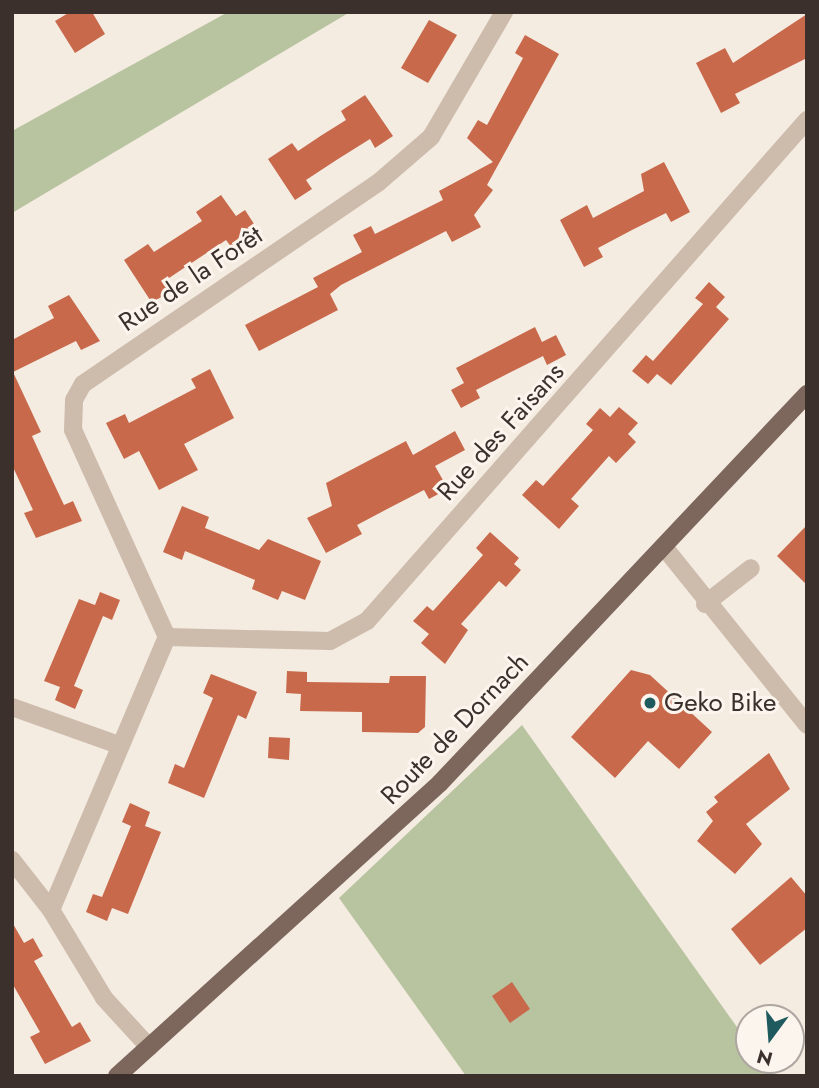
<!DOCTYPE html>
<meta charset="utf-8">
<style>
body{margin:0}
#map{position:relative;width:819px;height:1088px;overflow:hidden;background:#f4ebe1;font-family:Jost,sans-serif}
div>[style]{position:absolute}
.green>*{inset:0;background:#b8c4a0}
.building>*{inset:0;background:#c8694b}
.minor>*{height:18px;margin:-9px;padding:0 9px;transform-origin:9px;border-radius:9px;background:#cdbbac}
.major>*{height:18px;margin:-9px;padding:0 9px;transform-origin:9px;border-radius:9px;background:#7d675c}
.dots>*{width:19px;height:19px;translate:-50% -50%;box-sizing:border-box;border:4px solid #fbf5ee;border-radius:50%}
span{translate:-50% -50%;white-space:nowrap;text-align:center;line-height:1.15;-webkit-text-stroke:6px #fbf5ee;paint-order:stroke}
.street-label{font-size:26px;color:#3b302b}
.poi-label{font-size:26px;color:#3b302b}
.left{translate:0 -50%;text-align:left}
.frame{position:absolute;inset:0;border:14px solid #3b302b;pointer-events:none}
.north{position:absolute;left:735px;top:1004px;width:70px;height:70px;box-sizing:border-box;background:#fbf5ee;border:2px solid #aea6a0;border-radius:50%;rotate:196deg;font-size:19px;font-weight:700;line-height:28px;text-align:center;color:#3b302b}
.north::after{content:'';display:block;margin:auto;width:24px;height:32px;background:#1f5a5e;clip-path:polygon(50% 0,100% 100%,50% 72%,0 100%)}
</style>
<div id="map">
<div class="green">
<div style="clip-path:polygon(228px 12px,350px 12px,12px 213px,12px 131px)"></div>
<div style="clip-path:polygon(522px 725px,749px 1044px,749px 1060px,760px 1060px,771px 1076px,466px 1076px,339px 898px)"></div>
</div>
<div class="building">
<div style="clip-path:polygon(70px 12px,92px 12px,105px 34px,75px 53px,55px 21px)"></div>
<div style="clip-path:polygon(807px 14px,807px 58px,735px 94px,740px 103px,721px 113px,696px 63px,725px 48px,733px 63px)"></div>
<div style="clip-path:polygon(429px 20px,457px 35px,428px 83px,401px 68px)"></div>
<div style="clip-path:polygon(525px 35px,559px 54px,487px 185px,493px 190px,474px 215px,481px 227px,452px 242px,446px 231px,341px 285px,330px 294px,338px 310px,259px 351px,245px 325px,318px 287px,313px 278px,362px 252px,353px 235px,371px 226px,375px 234px,443px 200px,439px 191px,493px 162px,467px 138px,478px 120px,487px 125px,523px 58px,515px 53px)"></div>
<div style="clip-path:polygon(365px 95px,393px 136px,375px 148px,370px 139px,338px 159px,306px 180px,312px 189px,295px 200px,268px 159px,292px 143px,298px 151px,322px 135px,346px 120px,341px 111px)"></div>
<div style="clip-path:polygon(664px 162px,690px 212px,671px 222px,666px 213px,632px 230px,598px 248px,603px 257px,584px 267px,560px 220px,587px 205px,593px 218px,644px 191px,641px 174px)"></div>
<div style="clip-path:polygon(221px 195px,236px 216px,245px 210px,256px 227px,232px 248px,226px 240px,163px 282px,170px 291px,152px 303px,124px 260px,148px 244px,154px 252px,202px 221px,196px 212px)"></div>
<div style="clip-path:polygon(709px 282px,725px 297px,716px 307px,729px 319px,671px 385px,657px 374px,648px 384px,632px 371px,646px 355px,653px 361px,703px 304px,695px 298px)"></div>
<div style="clip-path:polygon(69px 295px,100px 341px,81px 350px,76px 341px,13px 372px,41px 432px,32px 436px,48px 471px,64px 505px,73px 501px,82px 521px,36px 538px,24px 513px,33px 510px,12px 465px,12px 340px,54px 318px,48px 306px)"></div>
<div style="clip-path:polygon(535px 327px,542px 342px,556px 335px,566px 355px,547px 365px,543px 356px,509px 373px,476px 390px,480px 398px,461px 408px,451px 390px,464px 383px,456px 368px)"></div>
<div style="clip-path:polygon(210px 369px,234px 418px,184px 444px,198px 470px,159px 490px,139px 451px,124px 459px,106px 423px,125px 414px,129px 423px,196px 388px,191px 379px)"></div>
<div style="clip-path:polygon(619px 407px,638px 423px,628px 434px,636px 442px,616px 463px,609px 456px,571px 499px,579px 506px,559px 529px,522px 495px,536px 480px,543px 486px,593px 430px,586px 424px,600px 408px,610px 417px)"></div>
<div style="clip-path:polygon(455px 431px,465px 450px,435px 466px,448px 489px,429px 499px,424px 490px,391px 507px,357px 525px,362px 534px,326px 553px,307px 518px,332px 506px,326px 483px,406px 441px,413px 455px)"></div>
<div style="clip-path:polygon(182px 506px,209px 517px,205px 528px,259px 550px,268px 539px,321px 561px,305px 600px,282px 591px,278px 600px,252px 589px,255px 580px,185px 551px,182px 560px,163px 552px)"></div>
<div style="clip-path:polygon(807px 525px,807px 585px,777px 556px)"></div>
<div style="clip-path:polygon(490px 532px,519px 558px,514px 564px,521px 570px,506px 587px,499px 581px,461px 624px,468px 630px,445px 664px,421px 643px,429px 634px,413px 621px,427px 606px,433px 611px,483px 555px,476px 548px)"></div>
<div style="clip-path:polygon(100px 592px,120px 600px,112px 620px,103px 616px,74px 686px,83px 690px,75px 709px,55px 700px,60px 687px,44px 681px,79px 599px,95px 605px)"></div>
<div style="clip-path:polygon(631px 670px,650px 675px,712px 732px,679px 769px,648px 741px,615px 778px,571px 737px)"></div>
<div style="clip-path:polygon(287px 671px,307px 672px,307px 682px,389px 683px,390px 676px,426px 676px,425px 727px,418px 733px,362px 732px,362px 712px,300px 711px,301px 694px,286px 693px)"></div>
<div style="clip-path:polygon(211px 674px,257px 692px,246px 719px,238px 715px,204px 798px,168px 783px,175px 764px,184px 768px,213px 698px,203px 693px)"></div>
<div style="clip-path:polygon(269px 737px,290px 738px,289px 760px,268px 758px)"></div>
<div style="clip-path:polygon(769px 753px,790px 789px,746px 824px,762px 844px,735px 874px,697px 841px,713px 821px,706px 812px,718px 802px,714px 797px)"></div>
<div style="clip-path:polygon(130px 803px,150px 812px,145px 826px,161px 832px,128px 914px,112px 908px,107px 921px,86px 912px,93px 894px,102px 897px,131px 826px,122px 822px)"></div>
<div style="clip-path:polygon(791px 877px,807px 896px,807px 928px,760px 965px,731px 929px)"></div>
<div style="clip-path:polygon(12px 922px,24px 943px,33px 938px,43px 956px,34px 961px,72px 1027px,80px 1022px,91px 1041px,45px 1064px,30px 1037px,40px 1032px,12px 983px)"></div>
<div style="clip-path:polygon(512px 982px,530px 1009px,510px 1023px,492px 996px)"></div>
</div>
<div class="minor">
<div style="left:664px;top:547px;width:228px;rotate:51.2deg"></div>
<div style="left:705px;top:604px;width:58px;rotate:-38deg"></div>
<div style="left:167px;top:637px;width:163px;rotate:1.4deg"></div>
<div style="left:330px;top:641px;width:42px;rotate:-28.4deg"></div>
<div style="left:367px;top:621px;width:667px;rotate:-48.71deg"></div>
<div style="left:167px;top:637px;width:227px;rotate:-114.4deg"></div>
<div style="left:73px;top:430px;width:30px;rotate:-88deg"></div>
<div style="left:74px;top:400px;width:18px;rotate:-61deg"></div>
<div style="left:83px;top:384px;width:358px;rotate:-34.3deg"></div>
<div style="left:379px;top:182px;width:69px;rotate:-40.9deg"></div>
<div style="left:431px;top:137px;width:145px;rotate:-59.7deg"></div>
<div style="left:12px;top:707px;width:114px;rotate:19.6deg"></div>
<div style="left:12px;top:860px;width:63px;rotate:52deg"></div>
<div style="left:51px;top:910px;width:103px;rotate:58.9deg"></div>
<div style="left:104px;top:998px;width:67px;rotate:47.4deg"></div>
<div style="left:51px;top:910px;width:297px;rotate:-67deg"></div>
</div>
<div class="major">
<div style="left:117px;top:1076px;width:436px;rotate:-42.2deg"></div>
<div style="left:440px;top:783px;width:535px;rotate:-46.67deg"></div>
</div>
<div class="dots">
<div style="left:650px;top:703px;background:#1f5a5e"></div>
</div>
<div class="street-label">
<span style="left:191px;top:279px;rotate:-34deg">Rue de la Forêt</span>
<span style="left:501px;top:432px;rotate:-48deg">Rue des Faisans</span>
<span style="left:455px;top:729px;rotate:-46deg">Route de Dornach</span>
</div>
<div class="poi-label">
<span class="left" style="left:664px;top:703px">Geko Bike</span>
</div>
<div class="frame"></div>
<div class="north">N</div>
</div>
